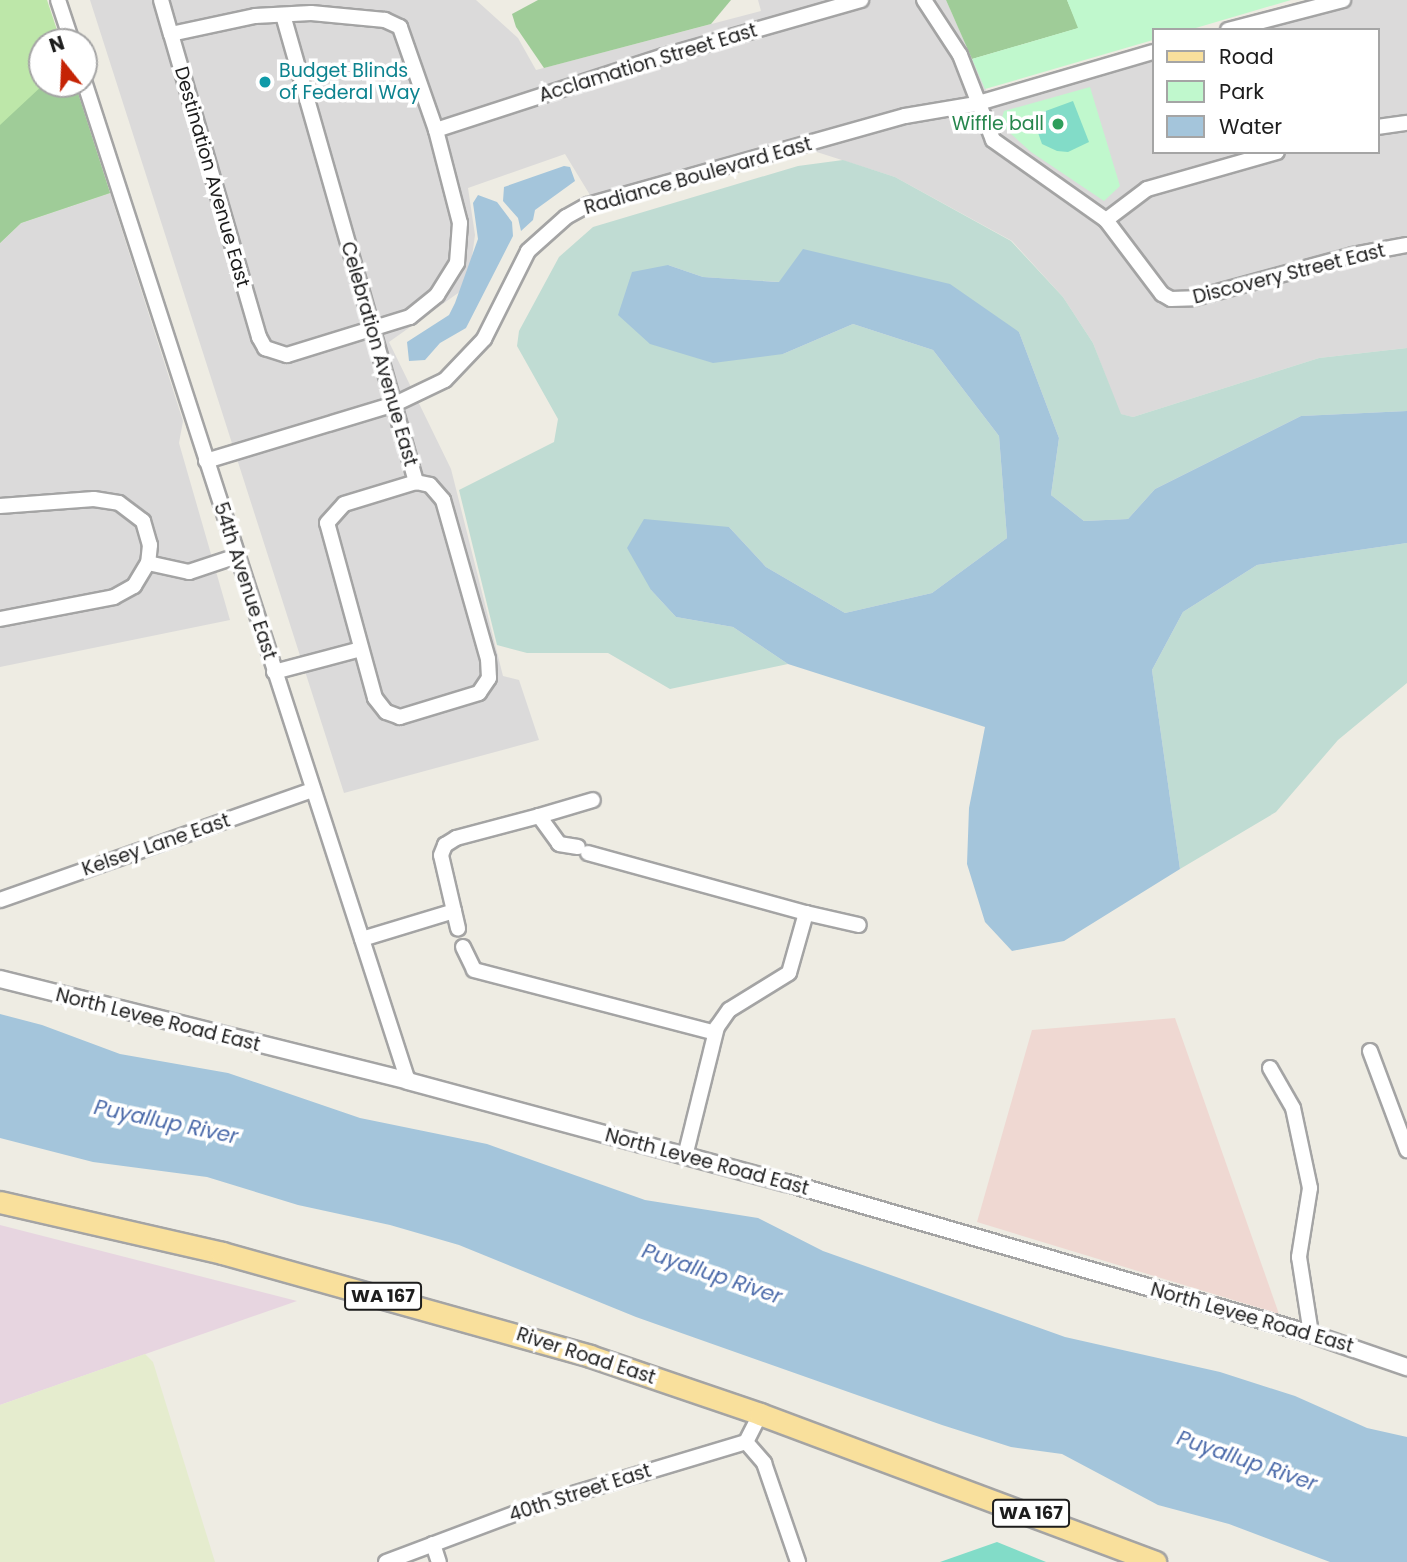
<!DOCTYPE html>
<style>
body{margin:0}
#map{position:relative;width:1407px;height:1562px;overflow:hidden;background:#eeece3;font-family:Poppins,sans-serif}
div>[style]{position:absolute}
.residential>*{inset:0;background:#dbdada}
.commercial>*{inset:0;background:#efd8d2}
.industrial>*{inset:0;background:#e7d5e0}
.farmland>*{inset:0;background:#e5ecce}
.grass>*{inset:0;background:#bde7a9}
.forest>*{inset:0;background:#9fcc98}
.wetland>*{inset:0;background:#c0dcd3}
.park>*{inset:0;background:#c0f8cd}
.pitch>*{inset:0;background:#82dcc8}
.water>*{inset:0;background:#a4c5db}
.roads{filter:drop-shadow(2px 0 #a4a4a4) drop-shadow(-2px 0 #a4a4a4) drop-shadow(0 2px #a4a4a4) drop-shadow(0 -2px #a4a4a4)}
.minor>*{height:14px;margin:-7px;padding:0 7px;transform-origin:7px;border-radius:7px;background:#fff}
.tertiary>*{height:16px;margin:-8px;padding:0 8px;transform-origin:8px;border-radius:8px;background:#fff}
.primary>*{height:21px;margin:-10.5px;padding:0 10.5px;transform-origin:10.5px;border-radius:10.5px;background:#f9e09c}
.dots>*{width:19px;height:19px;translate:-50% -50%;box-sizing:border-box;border:4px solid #fff;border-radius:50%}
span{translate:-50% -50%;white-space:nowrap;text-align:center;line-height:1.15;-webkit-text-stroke:7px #fff;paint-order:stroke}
.shield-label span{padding:2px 5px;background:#fff;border:2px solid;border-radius:5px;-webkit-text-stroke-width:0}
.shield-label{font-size:18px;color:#1d1d1d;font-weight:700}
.street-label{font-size:19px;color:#1d1d1d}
.culture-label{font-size:19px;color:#0d838f}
.left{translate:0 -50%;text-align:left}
.leisure-label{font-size:19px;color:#27864d}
.right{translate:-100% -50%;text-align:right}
.water-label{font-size:21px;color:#4c6baa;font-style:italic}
.legend{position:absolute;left:1152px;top:28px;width:228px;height:126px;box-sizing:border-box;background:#fff;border:2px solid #a5a5a5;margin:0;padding:9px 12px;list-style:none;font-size:21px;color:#1d1d1d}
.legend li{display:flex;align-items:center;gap:14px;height:35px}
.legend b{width:35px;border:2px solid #a5a5a5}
.north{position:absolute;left:28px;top:28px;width:70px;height:70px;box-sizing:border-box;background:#fff;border:2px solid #a5a5a5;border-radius:50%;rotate:342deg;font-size:19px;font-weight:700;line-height:28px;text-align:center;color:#1d1d1d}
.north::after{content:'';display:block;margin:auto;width:24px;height:32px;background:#c52405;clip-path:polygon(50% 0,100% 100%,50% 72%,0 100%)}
</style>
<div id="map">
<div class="residential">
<div style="clip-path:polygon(90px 0,476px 0,518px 38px,536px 70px,761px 11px,758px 0,946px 0,990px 99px,1153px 52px,1153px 152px,1377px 152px,1377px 30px,1228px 30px,1343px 0,1407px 0,1407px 348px,1319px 358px,1133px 417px,1120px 414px,1093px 343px,1063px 297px,1012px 241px,895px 177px,798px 146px,590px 195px,565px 154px,468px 188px,475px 235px,468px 286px,389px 342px,451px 469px,503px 676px,519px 680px,539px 740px,344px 793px)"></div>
<div style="clip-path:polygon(110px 193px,183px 421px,179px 443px,230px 620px,0 667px,0 243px,21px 223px)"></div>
</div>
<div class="commercial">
<div style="clip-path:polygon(1175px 1018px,1279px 1314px,977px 1222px,1032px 1030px)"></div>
</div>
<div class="industrial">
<div style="clip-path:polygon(0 1225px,297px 1301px,0 1405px)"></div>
</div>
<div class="farmland">
<div style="clip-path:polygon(145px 1354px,153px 1362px,215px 1562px,0 1562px,0 1405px)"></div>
</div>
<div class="grass">
<div style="clip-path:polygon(0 0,47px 0,61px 42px,42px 42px,42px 84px,75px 84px,110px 193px,21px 223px,0 243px)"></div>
</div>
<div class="forest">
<div style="clip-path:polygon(538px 0,731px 0,711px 24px,544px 68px,516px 27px,512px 14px)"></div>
<div style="clip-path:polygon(946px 0,1067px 0,1079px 28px,972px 59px)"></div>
<div style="clip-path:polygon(44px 84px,75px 84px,110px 193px,21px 223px,0 243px,0 125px)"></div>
</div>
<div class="wetland">
<div style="clip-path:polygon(843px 160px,895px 177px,1011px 241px,1063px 297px,1093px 343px,1121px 414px,1133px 417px,1319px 358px,1407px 348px,1407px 411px,1301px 416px,1155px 489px,1128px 519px,1084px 521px,1051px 495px,1059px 438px,1019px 332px,780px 282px,703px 277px,668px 265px,783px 354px,853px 324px,933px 350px,999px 436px,1007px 538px,932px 593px,845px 613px,766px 567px,729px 527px,651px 590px,676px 617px,733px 627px,788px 664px,670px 689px,608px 653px,527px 653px,497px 645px,459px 490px,554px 442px,558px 419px,517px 346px,519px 331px,559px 257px,593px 227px,798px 166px)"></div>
<div style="clip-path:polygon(1407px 543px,1407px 683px,1338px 740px,1276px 812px,1180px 869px,1152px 670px,1183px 612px,1257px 565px)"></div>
</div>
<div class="park">
<div style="clip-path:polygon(1067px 0,1291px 0,1189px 30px,1153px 30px,1153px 40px,985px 89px,972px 59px,1078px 28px)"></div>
<div style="clip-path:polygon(1090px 87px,1120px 186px,1104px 201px,1031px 152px,1000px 124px,1004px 111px)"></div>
</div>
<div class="pitch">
<div style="clip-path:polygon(1073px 101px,1089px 142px,1068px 152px,1057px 151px,1042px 144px,1032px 116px)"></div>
<div style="clip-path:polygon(997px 1542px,1046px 1562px,940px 1562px)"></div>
</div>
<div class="water">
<div style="clip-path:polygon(564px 166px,570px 167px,575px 181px,535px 210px,533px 220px,521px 231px,518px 218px,503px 201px,504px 187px)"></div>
<div style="clip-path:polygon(478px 195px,497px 202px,512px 222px,513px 236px,466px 328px,440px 343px,425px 360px,409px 361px,407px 342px,449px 315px,455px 303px,478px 239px,473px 203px)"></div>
<div style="clip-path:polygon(803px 249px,950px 284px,1019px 332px,1059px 438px,1051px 495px,1084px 521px,1128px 519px,1155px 489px,1301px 416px,1407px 411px,1407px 543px,1257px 565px,1183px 612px,1152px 670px,1180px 869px,1064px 941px,1012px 951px,985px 922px,967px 864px,969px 808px,985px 727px,788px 664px,733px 627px,676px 617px,651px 590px,627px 548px,644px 519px,729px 527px,766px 567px,845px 613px,932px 593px,1007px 538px,999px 436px,933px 350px,853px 324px,783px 354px,713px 363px,650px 344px,618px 315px,632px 272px,668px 265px,703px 277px,779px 282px)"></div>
<div style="clip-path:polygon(0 1014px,42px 1025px,120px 1054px,228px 1073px,360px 1118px,487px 1144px,645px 1200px,758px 1218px,823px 1251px,1065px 1337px,1220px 1372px,1295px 1396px,1367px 1428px,1407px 1437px,1407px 1562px,1330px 1562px,1229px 1524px,1158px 1505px,1062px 1454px,1011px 1447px,942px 1425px,636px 1317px,459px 1245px,390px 1225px,298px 1205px,207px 1177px,93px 1162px,0 1138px)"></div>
</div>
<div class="roads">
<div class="minor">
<div style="left:58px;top:0;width:44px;rotate:71.6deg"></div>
<div style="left:161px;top:0;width:35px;rotate:74deg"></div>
<div style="left:171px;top:34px;width:316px;rotate:73.8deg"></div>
<div style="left:259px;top:337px;width:13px;rotate:61deg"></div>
<div style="left:265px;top:348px;width:23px;rotate:18deg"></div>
<div style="left:287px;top:355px;width:129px;rotate:-17.2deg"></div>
<div style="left:410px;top:317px;width:35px;rotate:-39deg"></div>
<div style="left:437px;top:295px;width:38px;rotate:-58deg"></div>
<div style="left:457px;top:263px;width:40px;rotate:-85.7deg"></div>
<div style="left:460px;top:223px;width:96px;rotate:-104.5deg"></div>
<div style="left:436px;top:130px;width:109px;rotate:-109.3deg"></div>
<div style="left:400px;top:27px;width:17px;rotate:-155deg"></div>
<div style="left:385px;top:20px;width:74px;rotate:-174.6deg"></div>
<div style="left:311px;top:13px;width:56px;rotate:176.9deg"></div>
<div style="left:255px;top:16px;width:86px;rotate:167.9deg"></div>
<div style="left:924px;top:0;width:66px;rotate:56.8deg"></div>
<div style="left:960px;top:55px;width:91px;rotate:68.8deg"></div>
<div style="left:993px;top:140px;width:138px;rotate:35.3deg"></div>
<div style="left:1106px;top:220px;width:93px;rotate:52.9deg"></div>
<div style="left:1162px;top:294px;width:10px;rotate:29deg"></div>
<div style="left:1171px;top:299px;width:24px;rotate:-2deg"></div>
<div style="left:1195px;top:298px;width:164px;rotate:-15.2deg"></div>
<div style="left:1353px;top:255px;width:55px;rotate:-10.5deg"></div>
<div style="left:283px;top:15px;width:486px;rotate:74.1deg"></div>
<div style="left:416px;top:482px;width:14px;rotate:12deg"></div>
<div style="left:430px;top:485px;width:20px;rotate:49deg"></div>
<div style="left:443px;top:500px;width:165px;rotate:74.2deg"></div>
<div style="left:488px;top:659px;width:19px;rotate:87deg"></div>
<div style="left:489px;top:678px;width:18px;rotate:124deg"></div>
<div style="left:479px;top:693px;width:83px;rotate:163.1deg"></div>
<div style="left:400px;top:717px;width:15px;rotate:-160deg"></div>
<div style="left:386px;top:712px;width:18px;rotate:-128deg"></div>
<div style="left:375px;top:698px;width:181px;rotate:-105.3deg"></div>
<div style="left:327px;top:523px;width:25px;rotate:-48deg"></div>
<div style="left:344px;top:504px;width:75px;rotate:-17deg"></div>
<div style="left:1228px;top:30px;width:119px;rotate:-14.6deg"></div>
<div style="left:84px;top:81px;width:1051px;rotate:72.05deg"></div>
<div style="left:1377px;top:127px;width:30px;rotate:-8deg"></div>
<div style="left:436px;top:130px;width:240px;rotate:-18deg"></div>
<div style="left:664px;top:56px;width:205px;rotate:-15.9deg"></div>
<div style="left:1106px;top:220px;width:51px;rotate:-37.1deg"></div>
<div style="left:1147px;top:189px;width:135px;rotate:-15.9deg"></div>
<div style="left:206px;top:461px;width:197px;rotate:-16.8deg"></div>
<div style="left:395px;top:404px;width:55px;rotate:-25.6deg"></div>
<div style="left:445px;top:380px;width:57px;rotate:-46.4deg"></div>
<div style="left:484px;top:339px;width:98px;rotate:-63.4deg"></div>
<div style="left:528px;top:251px;width:51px;rotate:-41.8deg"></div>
<div style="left:566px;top:217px;width:25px;rotate:-29deg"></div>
<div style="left:588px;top:205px;width:329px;rotate:-15.7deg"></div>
<div style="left:905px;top:116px;width:71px;rotate:-9.7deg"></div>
<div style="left:975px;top:104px;width:185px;rotate:-16.3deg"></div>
<div style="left:0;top:506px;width:94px;rotate:-4.3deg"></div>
<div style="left:94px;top:499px;width:25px;rotate:9deg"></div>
<div style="left:119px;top:503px;width:30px;rotate:37deg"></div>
<div style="left:143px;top:521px;width:25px;rotate:74deg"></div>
<div style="left:150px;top:545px;width:18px;rotate:96deg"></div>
<div style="left:0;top:619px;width:116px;rotate:-10.9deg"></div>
<div style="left:114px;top:597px;width:23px;rotate:-29deg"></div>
<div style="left:134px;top:586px;width:27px;rotate:-59deg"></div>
<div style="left:148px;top:563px;width:42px;rotate:12.4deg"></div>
<div style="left:189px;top:572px;width:51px;rotate:-18.4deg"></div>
<div style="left:274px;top:672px;width:90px;rotate:-14.8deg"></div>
<div style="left:539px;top:816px;width:56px;rotate:-16.5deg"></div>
<div style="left:588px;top:853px;width:226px;rotate:15.4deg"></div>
<div style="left:806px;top:913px;width:62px;rotate:105.8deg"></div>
<div style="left:789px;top:973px;width:70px;rotate:148.3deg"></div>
<div style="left:729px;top:1010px;width:21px;rotate:125deg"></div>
<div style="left:717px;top:1027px;width:133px;rotate:103.9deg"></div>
<div style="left:0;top:900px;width:332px;rotate:-19.4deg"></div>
<div style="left:454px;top:911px;width:18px;rotate:77deg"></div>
<div style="left:806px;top:913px;width:54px;rotate:12.8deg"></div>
<div style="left:362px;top:939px;width:96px;rotate:-16.9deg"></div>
<div style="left:454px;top:911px;width:57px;rotate:-103.1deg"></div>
<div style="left:441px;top:855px;width:11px;rotate:-68deg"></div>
<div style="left:445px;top:845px;width:13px;rotate:-32deg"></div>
<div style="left:456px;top:838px;width:86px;rotate:-14.8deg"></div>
<div style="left:539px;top:816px;width:34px;rotate:54deg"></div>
<div style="left:559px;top:844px;width:19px;rotate:9deg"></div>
<div style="left:463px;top:947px;width:25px;rotate:64deg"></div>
<div style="left:474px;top:970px;width:249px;rotate:14.6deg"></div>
<div style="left:1370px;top:1051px;width:106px;rotate:69.5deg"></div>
<div style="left:1270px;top:1068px;width:46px;rotate:60.1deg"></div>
<div style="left:1293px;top:1108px;width:82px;rotate:78deg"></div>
<div style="left:1310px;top:1188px;width:70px;rotate:99.1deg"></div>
<div style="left:1299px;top:1257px;width:78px;rotate:81.1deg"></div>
<div style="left:746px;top:1442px;width:28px;rotate:49deg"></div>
<div style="left:764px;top:1463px;width:105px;rotate:71deg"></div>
<div style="left:433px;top:1544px;width:19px;rotate:72deg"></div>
<div style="left:386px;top:1562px;width:168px;rotate:-20.6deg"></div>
<div style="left:543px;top:1503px;width:212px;rotate:-16.7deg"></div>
<div style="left:746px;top:1442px;width:31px;rotate:-63deg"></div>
</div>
<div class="tertiary">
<div style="left:0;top:979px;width:421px;rotate:14deg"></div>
<div style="left:408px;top:1081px;width:392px;rotate:15.1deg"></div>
<div style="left:787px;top:1183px;width:545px;rotate:16.08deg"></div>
<div style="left:1311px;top:1334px;width:102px;rotate:19deg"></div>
</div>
<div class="primary">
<div style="left:0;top:1202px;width:228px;rotate:12.9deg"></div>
<div style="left:222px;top:1253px;width:382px;rotate:15.6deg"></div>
<div style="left:590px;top:1356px;width:180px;rotate:18.8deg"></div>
<div style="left:760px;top:1414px;width:422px;rotate:20.5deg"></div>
</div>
</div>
<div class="dots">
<div style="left:265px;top:82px;background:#0f9aa8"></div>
<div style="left:1058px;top:124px;background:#2e9e5b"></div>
</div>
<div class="shield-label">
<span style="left:383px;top:1296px">WA 167</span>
<span style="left:1031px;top:1513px">WA 167</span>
</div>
<div class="street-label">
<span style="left:648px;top:63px;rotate:-17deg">Acclamation Street East</span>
<span style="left:698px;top:176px;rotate:-16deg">Radiance Boulevard East</span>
<span style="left:212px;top:177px;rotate:74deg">Destination Avenue East</span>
<span style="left:1289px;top:274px;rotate:-14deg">Discovery Street East</span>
<span style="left:379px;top:354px;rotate:74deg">Celebration Avenue East</span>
<span style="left:245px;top:581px;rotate:72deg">54th Avenue East</span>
<span style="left:156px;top:845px;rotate:-19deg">Kelsey Lane East</span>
<span style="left:158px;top:1020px;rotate:14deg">North Levee Road East</span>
<span style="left:707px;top:1162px;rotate:15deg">North Levee Road East</span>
<span style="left:1252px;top:1318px;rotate:16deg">North Levee Road East</span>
<span style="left:586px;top:1356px;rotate:18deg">River Road East</span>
<span style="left:580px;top:1493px;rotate:-18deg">40th Street East</span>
</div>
<div class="culture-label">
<span class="left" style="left:279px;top:82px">Budget Blinds<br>of Federal Way</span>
</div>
<div class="leisure-label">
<span class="right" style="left:1044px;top:124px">Wiffle ball</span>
</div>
<div class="water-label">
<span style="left:166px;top:1122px;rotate:12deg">Puyallup River</span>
<span style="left:712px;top:1274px;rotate:19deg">Puyallup River</span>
<span style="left:1247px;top:1461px;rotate:19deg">Puyallup River</span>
</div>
<ul class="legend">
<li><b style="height:9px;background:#f9e09c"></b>Road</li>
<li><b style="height:19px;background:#c0f8cd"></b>Park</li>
<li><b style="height:19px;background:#a4c5db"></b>Water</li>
</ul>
<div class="north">N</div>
</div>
